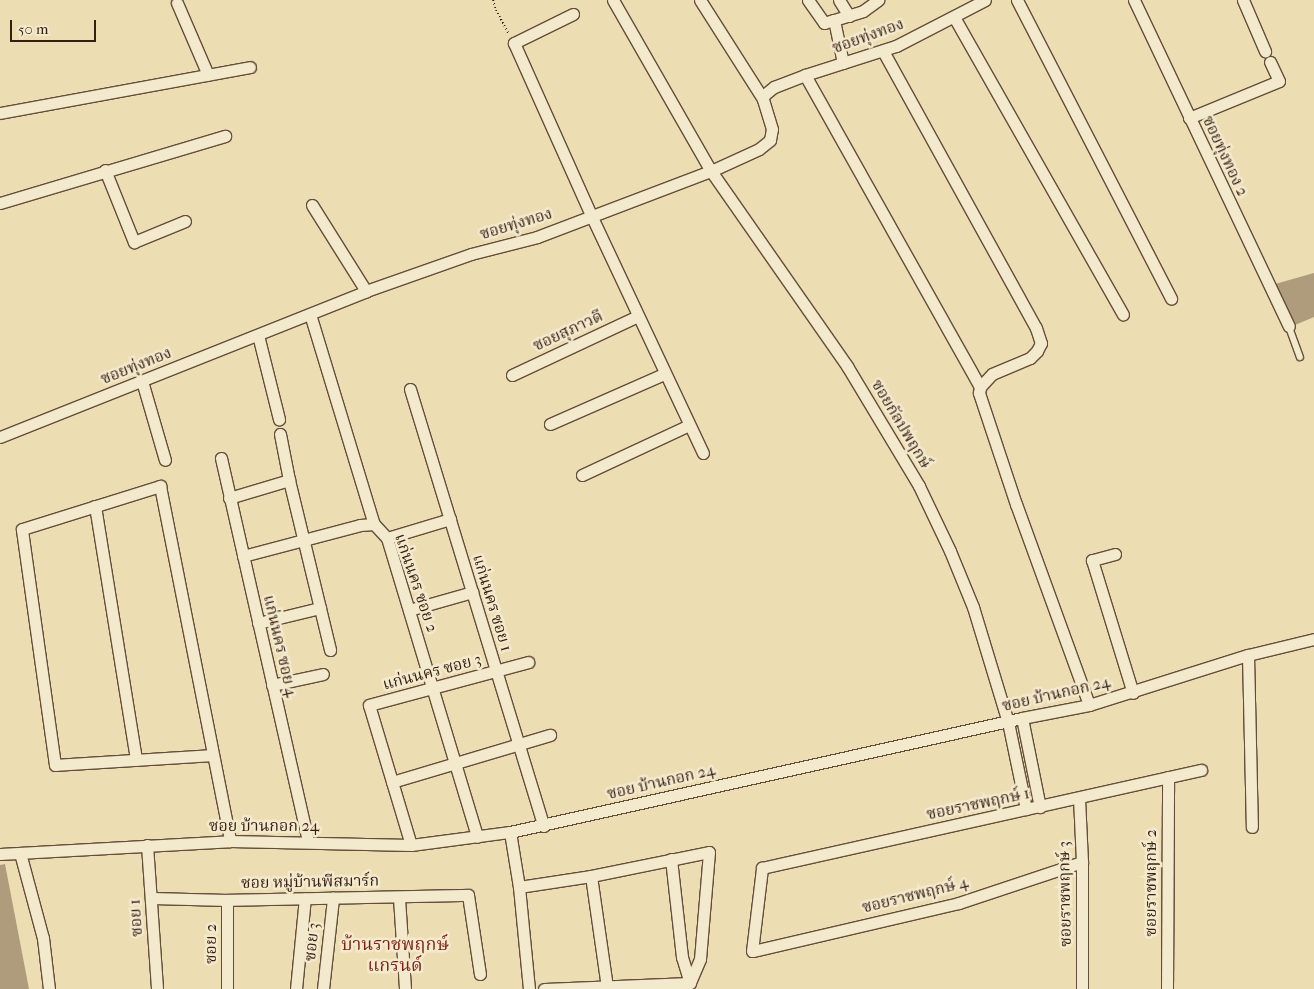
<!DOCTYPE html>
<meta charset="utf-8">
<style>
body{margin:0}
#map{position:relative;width:1314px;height:989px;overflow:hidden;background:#edddb2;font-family:"IM FELL French Canon","Noto Serif Thai",serif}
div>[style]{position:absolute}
.water>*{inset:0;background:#af9c7c}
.path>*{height:2px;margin-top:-1px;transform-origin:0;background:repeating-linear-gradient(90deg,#361e12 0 1px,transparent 0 3.5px)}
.roads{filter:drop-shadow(1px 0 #644e3a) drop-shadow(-1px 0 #644e3a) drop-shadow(0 1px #644e3a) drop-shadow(0 -1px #644e3a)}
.lane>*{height:5.5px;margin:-2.75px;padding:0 2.75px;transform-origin:2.75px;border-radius:2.75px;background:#f3e9cd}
.street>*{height:11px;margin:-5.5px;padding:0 5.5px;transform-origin:5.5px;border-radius:5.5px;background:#f3e9cd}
span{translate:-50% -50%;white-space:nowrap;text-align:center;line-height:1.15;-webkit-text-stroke:5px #f3e9cd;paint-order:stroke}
.street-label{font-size:16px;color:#361e12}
.neighbourhood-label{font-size:18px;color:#7a1f14}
.scale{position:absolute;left:10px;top:20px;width:86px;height:22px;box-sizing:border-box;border:2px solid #361e12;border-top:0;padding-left:6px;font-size:15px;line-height:18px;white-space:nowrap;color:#361e12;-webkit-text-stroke:4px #f3e9cd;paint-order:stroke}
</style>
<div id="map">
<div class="water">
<div style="clip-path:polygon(1314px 273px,1314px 317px,1295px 325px,1275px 284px)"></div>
<div style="clip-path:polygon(5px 864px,29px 989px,0 989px,0 865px)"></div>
</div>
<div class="path">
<div style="left:493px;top:0;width:10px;rotate:73deg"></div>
<div style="left:496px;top:10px;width:27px;rotate:62deg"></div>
</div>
<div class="roads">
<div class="lane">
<div style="left:1289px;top:326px;width:33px;rotate:70deg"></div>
</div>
<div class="street">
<div style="left:613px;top:0;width:197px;rotate:60.2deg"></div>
<div style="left:711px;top:171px;width:238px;rotate:55.1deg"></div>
<div style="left:847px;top:366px;width:140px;rotate:59deg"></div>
<div style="left:919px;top:486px;width:72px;rotate:64.5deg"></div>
<div style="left:950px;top:551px;width:61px;rotate:67.7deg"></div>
<div style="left:973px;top:607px;width:120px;rotate:73.1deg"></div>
<div style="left:1008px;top:722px;width:89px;rotate:78.3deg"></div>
<div style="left:700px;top:0;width:117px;rotate:57.5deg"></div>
<div style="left:808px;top:0;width:28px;rotate:55deg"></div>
<div style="left:824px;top:23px;width:10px;rotate:-17deg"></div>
<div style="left:834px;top:20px;width:44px;rotate:78.2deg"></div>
<div style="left:839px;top:0;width:19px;rotate:58deg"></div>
<div style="left:1017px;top:0;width:336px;rotate:62.7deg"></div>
<div style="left:1134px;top:0;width:361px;rotate:64.6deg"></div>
<div style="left:1243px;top:0;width:56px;rotate:66.7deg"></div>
<div style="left:177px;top:3px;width:78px;rotate:66.7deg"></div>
<div style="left:573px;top:14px;width:66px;rotate:153.8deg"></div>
<div style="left:514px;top:43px;width:188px;rotate:65.9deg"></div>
<div style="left:591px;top:215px;width:263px;rotate:64.8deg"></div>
<div style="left:954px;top:17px;width:342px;rotate:60.4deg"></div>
<div style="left:834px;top:20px;width:30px;rotate:-17deg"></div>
<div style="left:863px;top:11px;width:19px;rotate:-36deg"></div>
<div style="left:883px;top:51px;width:316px;rotate:61.1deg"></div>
<div style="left:1036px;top:328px;width:16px;rotate:72deg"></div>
<div style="left:1041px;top:343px;width:9px;rotate:117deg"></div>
<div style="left:1037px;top:351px;width:10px;rotate:135deg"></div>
<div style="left:1030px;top:358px;width:41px;rotate:157.2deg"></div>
<div style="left:992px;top:374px;width:18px;rotate:133deg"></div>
<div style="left:980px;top:387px;width:6px;rotate:99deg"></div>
<div style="left:979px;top:393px;width:117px;rotate:71.6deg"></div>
<div style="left:1016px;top:504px;width:214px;rotate:70deg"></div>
<div style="left:805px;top:75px;width:358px;rotate:60.7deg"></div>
<div style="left:0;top:113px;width:254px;rotate:-10.4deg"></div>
<div style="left:1189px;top:118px;width:97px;rotate:-22.3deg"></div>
<div style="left:1279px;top:81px;width:21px;rotate:-115deg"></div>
<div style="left:105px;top:170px;width:78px;rotate:68.1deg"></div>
<div style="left:134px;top:242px;width:55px;rotate:-22.4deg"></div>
<div style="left:0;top:203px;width:235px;rotate:-16.6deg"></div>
<div style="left:312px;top:205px;width:102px;rotate:57.9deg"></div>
<div style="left:310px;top:314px;width:220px;rotate:73.1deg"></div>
<div style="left:374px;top:524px;width:19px;rotate:47deg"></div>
<div style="left:387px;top:538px;width:312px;rotate:73.2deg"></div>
<div style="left:258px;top:335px;width:87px;rotate:76deg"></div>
<div style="left:512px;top:375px;width:139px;rotate:-25.1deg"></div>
<div style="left:142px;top:381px;width:82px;rotate:73.8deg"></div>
<div style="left:410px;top:389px;width:457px;rotate:73deg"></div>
<div style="left:550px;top:424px;width:124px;rotate:-23.7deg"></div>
<div style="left:280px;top:434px;width:47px;rotate:78.9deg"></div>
<div style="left:289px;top:480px;width:175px;rotate:76.4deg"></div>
<div style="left:0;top:437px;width:394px;rotate:-21.7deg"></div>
<div style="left:366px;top:291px;width:111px;rotate:-19.4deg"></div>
<div style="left:471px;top:254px;width:68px;rotate:-14.4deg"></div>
<div style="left:537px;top:237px;width:186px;rotate:-20.8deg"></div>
<div style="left:711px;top:171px;width:53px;rotate:-24.6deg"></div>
<div style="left:759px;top:149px;width:14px;rotate:-39deg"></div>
<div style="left:770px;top:140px;width:11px;rotate:-80deg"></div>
<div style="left:772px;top:129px;width:31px;rotate:-107deg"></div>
<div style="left:763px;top:99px;width:4px;rotate:-76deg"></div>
<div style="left:764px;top:95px;width:13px;rotate:-39deg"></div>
<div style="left:774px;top:87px;width:33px;rotate:-21deg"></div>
<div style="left:805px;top:75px;width:96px;rotate:-17.7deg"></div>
<div style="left:896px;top:46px;width:100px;rotate:-27.3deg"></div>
<div style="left:221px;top:458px;width:393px;rotate:77.2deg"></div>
<div style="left:582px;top:475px;width:118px;rotate:-25deg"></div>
<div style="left:229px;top:498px;width:63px;rotate:-16.7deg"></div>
<div style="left:95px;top:506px;width:257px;rotate:80.8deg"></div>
<div style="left:387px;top:538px;width:66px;rotate:-16.8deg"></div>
<div style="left:1115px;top:554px;width:24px;rotate:165deg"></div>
<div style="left:1092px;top:560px;width:139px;rotate:72.9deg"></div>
<div style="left:243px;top:556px;width:121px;rotate:-14.8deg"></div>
<div style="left:360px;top:525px;width:14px;rotate:-4deg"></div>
<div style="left:409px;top:610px;width:66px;rotate:-15.9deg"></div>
<div style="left:258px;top:623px;width:64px;rotate:-13.6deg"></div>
<div style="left:1248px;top:655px;width:172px;rotate:88.7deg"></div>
<div style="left:272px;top:685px;width:52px;rotate:-12.2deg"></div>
<div style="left:1022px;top:718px;width:91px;rotate:78.6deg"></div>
<div style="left:212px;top:755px;width:157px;rotate:176.4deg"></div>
<div style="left:55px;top:765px;width:238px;rotate:-98deg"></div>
<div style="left:22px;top:529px;width:145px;rotate:-17.3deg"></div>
<div style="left:160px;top:486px;width:362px;rotate:78.8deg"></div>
<div style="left:392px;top:782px;width:165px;rotate:-16.6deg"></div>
<div style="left:1079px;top:798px;width:64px;rotate:87.3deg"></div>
<div style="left:1082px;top:862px;width:127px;rotate:90deg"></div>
<div style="left:510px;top:832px;width:56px;rotate:80.7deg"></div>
<div style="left:519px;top:887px;width:102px;rotate:84.4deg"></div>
<div style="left:147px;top:845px;width:144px;rotate:86deg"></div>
<div style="left:411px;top:845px;width:146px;rotate:-106.7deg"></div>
<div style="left:369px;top:705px;width:165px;rotate:-15.1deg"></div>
<div style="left:20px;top:853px;width:88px;rotate:74.9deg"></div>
<div style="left:43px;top:938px;width:51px;rotate:83.3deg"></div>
<div style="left:0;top:854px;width:230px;rotate:-3.2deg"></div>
<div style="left:230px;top:841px;width:181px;rotate:1.3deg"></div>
<div style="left:411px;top:845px;width:100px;rotate:-7.5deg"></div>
<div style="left:510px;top:832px;width:525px;rotate:-12.55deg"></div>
<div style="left:1022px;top:718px;width:68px;rotate:-11deg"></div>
<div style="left:1089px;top:705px;width:167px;rotate:-17.5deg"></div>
<div style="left:1248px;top:655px;width:68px;rotate:-13.6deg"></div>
<div style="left:671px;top:859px;width:99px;rotate:83.6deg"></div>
<div style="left:682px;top:957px;width:27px;rotate:73deg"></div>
<div style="left:1082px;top:862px;width:130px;rotate:161.6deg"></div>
<div style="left:959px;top:903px;width:212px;rotate:166.9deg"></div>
<div style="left:752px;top:951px;width:84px;rotate:-83.1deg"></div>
<div style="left:762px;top:868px;width:450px;rotate:-12.6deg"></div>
<div style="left:591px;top:876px;width:112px;rotate:81.8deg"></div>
<div style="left:519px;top:887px;width:73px;rotate:-8.7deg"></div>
<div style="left:591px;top:876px;width:120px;rotate:-11.5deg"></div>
<div style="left:709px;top:852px;width:107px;rotate:94.8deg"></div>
<div style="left:700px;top:959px;width:26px;rotate:113deg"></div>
<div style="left:152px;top:898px;width:75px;rotate:1.5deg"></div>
<div style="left:227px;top:900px;width:241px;rotate:-1.2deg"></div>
<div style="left:468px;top:895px;width:80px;rotate:81.4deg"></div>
<div style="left:399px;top:898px;width:91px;rotate:86.2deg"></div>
<div style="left:227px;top:989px;width:89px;rotate:-90deg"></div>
<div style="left:296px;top:989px;width:91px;rotate:-84.4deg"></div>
<div style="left:323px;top:989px;width:92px;rotate:-83.7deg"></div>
<div style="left:544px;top:989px;width:146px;rotate:-2.4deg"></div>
<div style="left:1167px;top:989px;width:212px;rotate:-89.7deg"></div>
</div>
</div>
<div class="street-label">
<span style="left:868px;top:36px;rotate:-20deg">ซอยทุ่งทอง</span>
<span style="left:1225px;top:156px;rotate:65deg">ซอยทุ่งทอง 2</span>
<span style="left:516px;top:224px;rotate:-17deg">ซอยทุ่งทอง</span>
<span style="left:568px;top:331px;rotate:-25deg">ซอยสุภาวดี</span>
<span style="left:136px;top:366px;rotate:-22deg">ซอยทุ่งทอง</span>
<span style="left:901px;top:424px;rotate:59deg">ซอยกัลปพฤกษ์</span>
<span style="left:416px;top:583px;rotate:71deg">แก่นนคร ซอย 2</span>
<span style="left:492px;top:603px;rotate:73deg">แก่นนคร ซอย 1</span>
<span style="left:280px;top:646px;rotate:77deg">แก่นนคร ซอย 4</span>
<span style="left:432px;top:672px;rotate:-15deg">แก่นนคร ซอย 3</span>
<span style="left:1056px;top:694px;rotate:-13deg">ซอย บ้านกอก 24</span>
<span style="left:661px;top:782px;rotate:-13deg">ซอย บ้านกอก 24</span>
<span style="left:978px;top:804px;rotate:-12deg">ซอยราชพฤกษ์ 1</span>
<span style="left:264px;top:826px">ซอย บ้านกอก 24</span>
<span style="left:310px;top:882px;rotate:-1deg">ซอย หมู่บ้านพีสมาร์ก</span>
<span style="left:1151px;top:883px;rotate:-90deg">ซอยราชพฤกษ์ 2</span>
<span style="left:1065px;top:894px;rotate:-91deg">ซอยราชพฤกษ์ 3</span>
<span style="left:915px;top:895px;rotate:-14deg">ซอยราชพฤกษ์ 4</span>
<span style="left:136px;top:918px;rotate:-94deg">ซอย 1</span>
<span style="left:312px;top:942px;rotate:-84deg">ซอย 3</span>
<span style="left:211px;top:944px;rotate:-90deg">ซอย 2</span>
</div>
<div class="neighbourhood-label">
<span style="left:395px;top:956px">บ้านราชพฤกษ์<br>แกรนด์</span>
</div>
<div class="scale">50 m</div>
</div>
